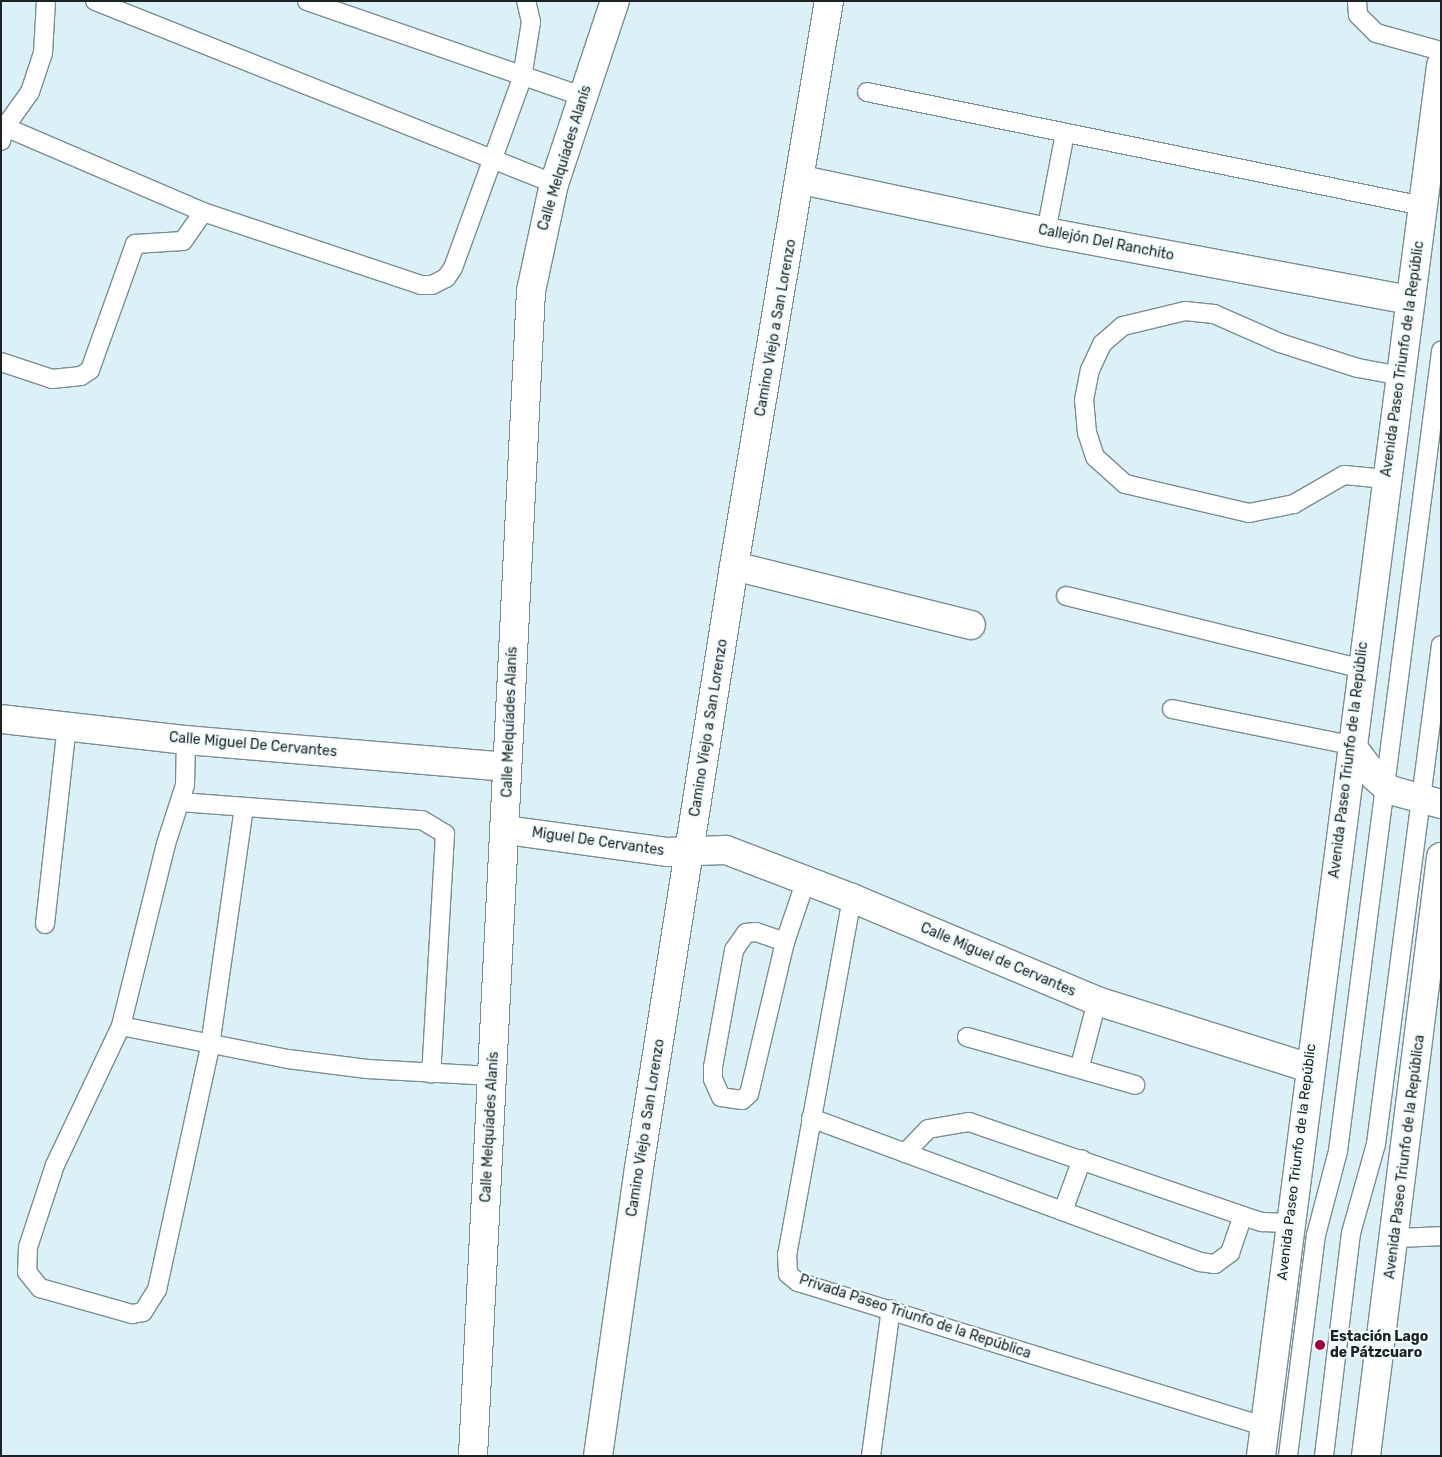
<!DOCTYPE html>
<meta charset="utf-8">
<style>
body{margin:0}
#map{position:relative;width:1442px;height:1457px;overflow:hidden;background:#dbf1f7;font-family:Rubik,sans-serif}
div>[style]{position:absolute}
.roads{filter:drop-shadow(1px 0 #7a8e93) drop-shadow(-1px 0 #7a8e93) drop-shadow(0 1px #7a8e93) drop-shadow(0 -1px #7a8e93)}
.service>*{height:18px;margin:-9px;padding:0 9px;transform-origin:9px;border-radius:9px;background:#fff}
.minor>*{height:28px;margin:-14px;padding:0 14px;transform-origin:14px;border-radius:14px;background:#fff}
.secondary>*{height:28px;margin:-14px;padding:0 14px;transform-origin:14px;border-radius:14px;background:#fff}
.primary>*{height:28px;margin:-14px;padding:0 14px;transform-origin:14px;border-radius:14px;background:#fff}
.dots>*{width:14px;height:14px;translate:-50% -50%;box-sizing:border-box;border:2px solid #f3fcfe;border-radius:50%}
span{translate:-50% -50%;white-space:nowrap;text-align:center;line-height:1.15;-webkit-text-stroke:4.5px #f3fcfe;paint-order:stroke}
.street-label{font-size:14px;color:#1b2325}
.poi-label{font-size:14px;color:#1b2325;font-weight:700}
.left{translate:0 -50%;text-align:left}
.frame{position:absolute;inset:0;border:2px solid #1b2325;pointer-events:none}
</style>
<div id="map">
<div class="roads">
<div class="service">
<div style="left:95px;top:1px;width:494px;rotate:21.7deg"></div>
<div style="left:307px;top:1px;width:293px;rotate:19.1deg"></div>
<div style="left:1357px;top:1px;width:14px;rotate:86deg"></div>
<div style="left:1358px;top:15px;width:25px;rotate:45deg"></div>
<div style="left:1376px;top:33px;width:67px;rotate:15.5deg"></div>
<div style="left:867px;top:92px;width:568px;rotate:11.59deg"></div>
<div style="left:5px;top:127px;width:215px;rotate:23.2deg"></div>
<div style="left:203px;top:212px;width:230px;rotate:18.5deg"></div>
<div style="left:421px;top:285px;width:11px"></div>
<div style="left:432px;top:285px;width:16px;rotate:-27deg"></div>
<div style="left:446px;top:278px;width:12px;rotate:-55deg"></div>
<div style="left:453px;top:268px;width:202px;rotate:-70deg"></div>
<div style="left:522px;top:78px;width:57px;rotate:-80.9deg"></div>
<div style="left:531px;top:22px;width:22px;rotate:-103deg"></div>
<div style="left:1px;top:141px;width:15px;rotate:-74deg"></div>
<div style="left:5px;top:127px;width:43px;rotate:-54.5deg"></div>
<div style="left:30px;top:92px;width:41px;rotate:-71.6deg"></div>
<div style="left:43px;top:53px;width:52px;rotate:-86.7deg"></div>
<div style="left:1046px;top:232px;width:101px;rotate:-79.1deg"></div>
<div style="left:1px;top:362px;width:54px;rotate:18.4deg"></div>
<div style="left:52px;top:379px;width:29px;rotate:-6deg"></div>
<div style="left:81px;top:376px;width:11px;rotate:-34deg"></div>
<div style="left:90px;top:370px;width:134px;rotate:-70.3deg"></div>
<div style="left:135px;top:244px;width:48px;rotate:-3.6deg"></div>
<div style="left:183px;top:241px;width:35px;rotate:-55deg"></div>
<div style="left:1386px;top:479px;width:42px;rotate:-174.6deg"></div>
<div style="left:1344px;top:475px;width:58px;rotate:149.9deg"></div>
<div style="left:1294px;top:504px;width:46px;rotate:168.7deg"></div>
<div style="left:1249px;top:513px;width:127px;rotate:-166.8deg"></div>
<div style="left:1125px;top:484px;width:40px;rotate:-138deg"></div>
<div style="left:1095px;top:457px;width:25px;rotate:-108deg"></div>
<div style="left:1087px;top:433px;width:33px;rotate:-95deg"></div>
<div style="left:1084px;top:400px;width:31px;rotate:-79deg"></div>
<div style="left:1090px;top:370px;width:29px;rotate:-65deg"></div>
<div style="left:1102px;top:344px;width:28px;rotate:-41deg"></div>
<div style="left:1123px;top:326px;width:64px;rotate:-13.6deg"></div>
<div style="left:1185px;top:311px;width:29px;rotate:6deg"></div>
<div style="left:1214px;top:314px;width:72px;rotate:23.7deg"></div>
<div style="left:1280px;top:343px;width:82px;rotate:17.8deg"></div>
<div style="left:1358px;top:368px;width:44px;rotate:10.5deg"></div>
<div style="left:1066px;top:596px;width:303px;rotate:13.8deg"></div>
<div style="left:1172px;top:709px;width:183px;rotate:11.4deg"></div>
<div style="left:186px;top:740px;width:45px;rotate:91.3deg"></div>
<div style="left:185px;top:785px;width:62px;rotate:107.9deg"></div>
<div style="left:166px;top:844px;width:187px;rotate:103.9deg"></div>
<div style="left:121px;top:1026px;width:154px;rotate:115.4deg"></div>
<div style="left:55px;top:1165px;width:86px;rotate:108.2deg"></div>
<div style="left:28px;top:1247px;width:25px;rotate:92deg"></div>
<div style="left:27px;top:1272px;width:21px;rotate:51deg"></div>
<div style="left:40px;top:1288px;width:96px;rotate:15.8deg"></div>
<div style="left:132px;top:1314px;width:11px;rotate:-10deg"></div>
<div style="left:143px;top:1312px;width:26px;rotate:-58deg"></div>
<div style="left:157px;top:1290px;width:250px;rotate:-77.7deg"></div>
<div style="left:210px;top:1046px;width:241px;rotate:-81.9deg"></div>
<div style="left:180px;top:802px;width:243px;rotate:4.3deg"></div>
<div style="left:422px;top:820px;width:27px;rotate:31deg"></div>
<div style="left:445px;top:834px;width:240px;rotate:93.3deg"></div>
<div style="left:852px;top:898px;width:362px;rotate:100.3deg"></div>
<div style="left:787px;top:1254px;width:20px;rotate:87deg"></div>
<div style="left:788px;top:1274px;width:13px;rotate:39deg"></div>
<div style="left:798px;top:1282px;width:489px;rotate:17.2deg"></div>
<div style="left:45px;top:924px;width:199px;rotate:-83.7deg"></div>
<div style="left:785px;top:942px;width:156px;rotate:103.3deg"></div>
<div style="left:749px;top:1094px;width:9px;rotate:139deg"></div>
<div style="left:742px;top:1100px;width:21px;rotate:-172deg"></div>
<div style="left:721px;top:1097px;width:20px;rotate:-114deg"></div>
<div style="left:713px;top:1079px;width:12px;rotate:-90deg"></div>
<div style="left:713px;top:1067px;width:119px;rotate:-79.8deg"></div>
<div style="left:734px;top:950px;width:21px;rotate:-55deg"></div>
<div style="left:746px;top:933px;width:10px;rotate:-6deg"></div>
<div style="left:756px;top:932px;width:31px;rotate:19deg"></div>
<div style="left:785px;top:942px;width:65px;rotate:-71.3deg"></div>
<div style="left:121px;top:1026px;width:170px;rotate:11.2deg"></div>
<div style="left:288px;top:1059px;width:80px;rotate:7.2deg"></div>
<div style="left:367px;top:1069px;width:125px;rotate:3.2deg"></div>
<div style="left:967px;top:1037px;width:175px;rotate:15.9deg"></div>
<div style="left:1080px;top:1066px;width:67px;rotate:-75.3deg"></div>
<div style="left:811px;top:1118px;width:415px;rotate:20.3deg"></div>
<div style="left:1200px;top:1262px;width:15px;rotate:8deg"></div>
<div style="left:1215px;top:1264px;width:19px;rotate:-36deg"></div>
<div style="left:1230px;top:1253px;width:39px;rotate:-71deg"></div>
<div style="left:905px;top:1153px;width:33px;rotate:-46deg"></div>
<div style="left:928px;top:1129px;width:42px;rotate:-9.7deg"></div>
<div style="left:969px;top:1122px;width:290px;rotate:18.9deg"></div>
<div style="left:1243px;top:1216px;width:20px;rotate:18deg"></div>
<div style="left:1262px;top:1222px;width:26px;rotate:2deg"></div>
<div style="left:1063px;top:1211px;width:55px;rotate:-69.9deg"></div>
<div style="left:1396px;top:1238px;width:45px;rotate:-2.5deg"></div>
<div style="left:871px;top:1456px;width:148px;rotate:-82.3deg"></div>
<div style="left:1288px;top:1456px;width:223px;rotate:-82.8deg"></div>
<div style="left:1316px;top:1235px;width:87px;rotate:-75.3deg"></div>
<div style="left:1338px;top:1151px;width:807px;rotate:-82.66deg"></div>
<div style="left:1324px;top:1456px;width:225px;rotate:-83.1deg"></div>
<div style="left:1351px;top:1233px;width:92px;rotate:-74.3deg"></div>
<div style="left:1376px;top:1144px;width:503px;rotate:-82.58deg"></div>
</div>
<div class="minor">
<div style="left:802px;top:180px;width:249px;rotate:12deg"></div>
<div style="left:1046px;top:232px;width:371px;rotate:10.6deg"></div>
<div style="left:734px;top:566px;width:244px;rotate:14deg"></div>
<div style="left:1px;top:719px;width:186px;rotate:6.5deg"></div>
<div style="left:186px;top:740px;width:321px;rotate:4.8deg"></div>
<div style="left:506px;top:830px;width:162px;rotate:7.8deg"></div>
<div style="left:667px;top:852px;width:59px;rotate:-1.9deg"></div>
<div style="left:726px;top:850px;width:135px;rotate:20.9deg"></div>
<div style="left:852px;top:898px;width:266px;rotate:22.8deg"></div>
<div style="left:1097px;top:1001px;width:222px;rotate:17.5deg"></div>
<div style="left:473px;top:1456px;width:1166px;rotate:-87.15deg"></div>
<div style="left:531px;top:291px;width:109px;rotate:-77.9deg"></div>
<div style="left:554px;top:184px;width:193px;rotate:-71.6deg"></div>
<div style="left:598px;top:1456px;width:291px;rotate:-81.9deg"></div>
<div style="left:639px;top:1168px;width:609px;rotate:-81.03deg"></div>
<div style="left:734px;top:566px;width:573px;rotate:-80.46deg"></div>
</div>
<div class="secondary">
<div style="left:1351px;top:745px;width:40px;rotate:53deg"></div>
<div style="left:1375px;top:777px;width:20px;rotate:41deg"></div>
<div style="left:1390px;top:790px;width:53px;rotate:15.4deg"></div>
</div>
<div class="primary">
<div style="left:1261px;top:1456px;width:1402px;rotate:-82.62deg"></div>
<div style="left:1366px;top:1456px;width:604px;rotate:-82.86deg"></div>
</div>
</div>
<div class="dots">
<div style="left:1320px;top:1345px;background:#9f0141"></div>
</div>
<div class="street-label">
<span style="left:565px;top:158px;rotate:-73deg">Calle Melquíades Alanís</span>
<span style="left:1106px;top:243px;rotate:11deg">Callejón Del Ranchito</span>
<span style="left:776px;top:328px;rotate:-80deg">Camino Viejo a San Lorenzo</span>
<span style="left:1403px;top:359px;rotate:-82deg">Avenida Paseo Triunfo de la Repúblic</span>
<span style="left:510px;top:722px;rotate:-88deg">Calle Melquíades Alanís</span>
<span style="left:709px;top:728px;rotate:-81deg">Camino Viejo a San Lorenzo</span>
<span style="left:253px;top:745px;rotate:5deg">Calle Miguel De Cervantes</span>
<span style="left:1349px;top:760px;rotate:-83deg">Avenida Paseo Triunfo de la Repúblic</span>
<span style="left:598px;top:842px;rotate:8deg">Miguel De Cervantes</span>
<span style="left:998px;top:960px;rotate:23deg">Calle Miguel de Cervantes</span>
<span style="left:490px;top:1127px;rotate:-87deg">Calle Melquíades Alanís</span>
<span style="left:646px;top:1128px;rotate:-81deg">Camino Viejo a San Lorenzo</span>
<span style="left:1405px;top:1157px;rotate:-83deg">Avenida Paseo Triunfo de la República</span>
<span style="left:1297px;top:1162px;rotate:-83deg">Avenida Paseo Triunfo de la Repúblic</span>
<span style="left:915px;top:1317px;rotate:18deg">Privada Paseo Triunfo de la República</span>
</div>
<div class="poi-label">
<span class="left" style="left:1330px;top:1345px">Estación Lago<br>de Pátzcuaro</span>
</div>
<div class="frame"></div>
</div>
